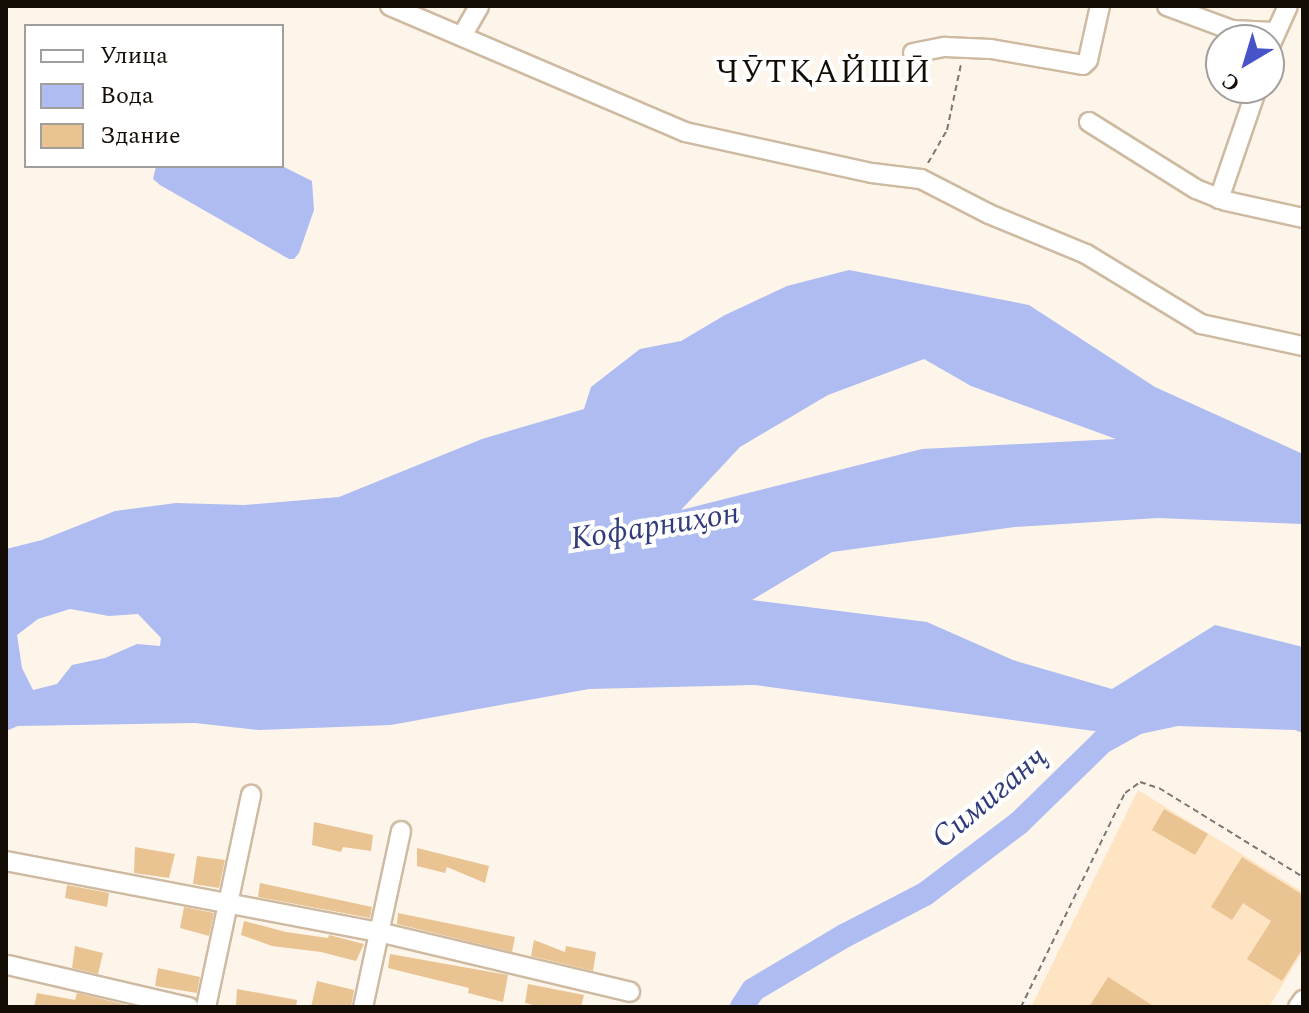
<!DOCTYPE html>
<meta charset="utf-8">
<style>
body{margin:0}
#map{position:relative;width:1309px;height:1013px;overflow:hidden;background:#fdf5ea;font-family:Spectral,serif}
div>[style]{position:absolute}
.built>*{inset:0;background:#ffe4c4}
.water>*{inset:0;background:#aebcf1}
.river>*{height:24px;margin:-12px;padding:0 12px;transform-origin:12px;border-radius:12px;background:#aebcf1}
.building>*{inset:0;background:#eac392}
.path>*{height:2px;margin-top:-1px;transform-origin:0;background:repeating-linear-gradient(90deg,#7f776e 0 6px,transparent 0 10px)}
.roads{filter:drop-shadow(2px 0 #cebaa1) drop-shadow(-2px 0 #cebaa1) drop-shadow(0 2px #cebaa1) drop-shadow(0 -2px #cebaa1)}
.minor>*{height:18px;margin:-9px;padding:0 9px;transform-origin:9px;border-radius:9px;background:#fff}
span{translate:-50% -50%;white-space:nowrap;text-align:center;line-height:1.15;-webkit-text-stroke:8px #fff;paint-order:stroke}
.neighbourhood-label{font-size:32px;color:#140d05;letter-spacing:2px}
.water-label{font-size:32px;color:#323c7c;font-style:italic}
.frame{position:absolute;inset:0;border:8px solid #140d05;pointer-events:none}
.legend{position:absolute;left:24px;top:24px;width:260px;height:144px;box-sizing:border-box;background:#fff;border:2px solid #a19e9b;margin:0;padding:10px 14px;list-style:none;font-size:24px;color:#140d05}
.legend li{display:flex;align-items:center;gap:16px;height:40px}
.legend b{width:40px;border:2px solid #a19e9b}
.north{position:absolute;left:1205px;top:24px;width:80px;height:80px;box-sizing:border-box;background:#fff;border:2px solid #a19e9b;border-radius:50%;rotate:218deg;font-size:22px;font-weight:700;line-height:32px;text-align:center;color:#140d05}
.north::after{content:'';display:block;margin:auto;width:28px;height:36px;background:#4754c9;clip-path:polygon(50% 0,100% 100%,50% 72%,0 100%)}
</style>
<div id="map">
<div class="built">
<div style="clip-path:polygon(1138px 790px,1303px 892px,1303px 951px,1269px 1007px,1031px 1007px)"></div>
</div>
<div class="water">
<div style="clip-path:polygon(156px 166px,282px 166px,312px 181px,314px 210px,299px 253px,294px 259px,289px 259px,160px 185px,153px 179px)"></div>
<div style="clip-path:polygon(evenodd,849px 270px,1029px 305px,1155px 387px,1303px 454px,1303px 524px,1158px 518px,1015px 527px,832px 552px,752px 600px,927px 622px,1013px 660px,1112px 689px,1215px 625px,1303px 647px,1303px 733px,1295px 730px,1178px 726px,1131px 736px,755px 685px,589px 689px,391px 725px,259px 730px,195px 723px,18px 726px,6px 731px,6px 549px,42px 540px,115px 511px,176px 503px,244px 505px,339px 497px,482px 439px,584px 409px,591px 387px,640px 349px,681px 341px,725px 315px,787px 286px,849px 270px,924px 359px,971px 386px,1116px 439px,922px 449px,681px 510px,740px 447px,828px 395px,924px 359px,849px 270px,70px 609px,109px 616px,138px 614px,161px 638px,160px 646px,137px 644px,105px 658px,72px 665px,57px 684px,33px 690px,22px 668px,17px 635px,38px 619px,70px 609px)"></div>
</div>
<div class="river">
<div style="left:742px;top:1007px;width:20px;rotate:-57deg"></div>
<div style="left:753px;top:990px;width:106px;rotate:-30.7deg"></div>
<div style="left:844px;top:936px;width:91px;rotate:-27.4deg"></div>
<div style="left:925px;top:894px;width:118px;rotate:-37.1deg"></div>
<div style="left:1019px;top:823px;width:116px;rotate:-44.3deg"></div>
<div style="left:1102px;top:742px;width:46px;rotate:-28.8deg"></div>
</div>
<div class="building">
<div style="clip-path:polygon(1164px 809px,1208px 834px,1195px 855px,1152px 830px)"></div>
<div style="clip-path:polygon(314px 822px,373px 835px,371px 851px,343px 847px,341px 852px,312px 845px)"></div>
<div style="clip-path:polygon(135px 847px,175px 854px,169px 878px,134px 873px)"></div>
<div style="clip-path:polygon(417px 848px,489px 866px,485px 883px,447px 867px,445px 873px,417px 866px)"></div>
<div style="clip-path:polygon(197px 856px,225px 860px,219px 888px,193px 884px)"></div>
<div style="clip-path:polygon(1242px 857px,1303px 895px,1303px 948px,1282px 981px,1247px 959px,1271px 921px,1243px 903px,1232px 920px,1211px 907px)"></div>
<div style="clip-path:polygon(260px 883px,372px 907px,370px 918px,258px 897px)"></div>
<div style="clip-path:polygon(67px 885px,109px 893px,107px 907px,65px 898px)"></div>
<div style="clip-path:polygon(184px 907px,214px 913px,209px 936px,180px 928px)"></div>
<div style="clip-path:polygon(398px 913px,515px 937px,512px 952px,397px 924px)"></div>
<div style="clip-path:polygon(244px 921px,286px 932px,328px 938px,329px 935px,364px 944px,356px 961px,321px 952px,272px 946px,241px 935px)"></div>
<div style="clip-path:polygon(534px 940px,565px 952px,566px 946px,596px 952px,593px 971px,531px 956px)"></div>
<div style="clip-path:polygon(75px 946px,103px 953px,98px 974px,72px 968px)"></div>
<div style="clip-path:polygon(390px 954px,508px 975px,503px 1002px,468px 993px,469px 988px,388px 968px)"></div>
<div style="clip-path:polygon(158px 968px,200px 977px,197px 993px,155px 986px)"></div>
<div style="clip-path:polygon(1108px 977px,1155px 1007px,1089px 1007px)"></div>
<div style="clip-path:polygon(317px 981px,354px 990px,351px 1007px,311px 1007px)"></div>
<div style="clip-path:polygon(528px 984px,584px 995px,581px 1007px,542px 1007px,525px 1003px)"></div>
<div style="clip-path:polygon(237px 989px,297px 1000px,296px 1007px,236px 1005px)"></div>
<div style="clip-path:polygon(37px 993px,75px 1000px,77px 993px,135px 1007px,34px 1007px)"></div>
</div>
<div class="path">
<div style="left:928px;top:163px;width:38px;rotate:-60deg"></div>
<div style="left:947px;top:130px;width:67px;rotate:-78deg"></div>
<div style="left:1021px;top:1007px;width:238px;rotate:-64.1deg"></div>
<div style="left:1125px;top:793px;width:19px;rotate:-36deg"></div>
<div style="left:1140px;top:782px;width:20px;rotate:18deg"></div>
<div style="left:1159px;top:788px;width:169px;rotate:31.7deg"></div>
</div>
<div class="roads">
<div class="minor">
<div style="left:390px;top:6px;width:321px;rotate:23.1deg"></div>
<div style="left:685px;top:132px;width:191px;rotate:12.4deg"></div>
<div style="left:872px;top:173px;width:49px;rotate:7deg"></div>
<div style="left:921px;top:179px;width:76px;rotate:27.2deg"></div>
<div style="left:989px;top:214px;width:105px;rotate:22.4deg"></div>
<div style="left:1086px;top:254px;width:135px;rotate:31.3deg"></div>
<div style="left:1201px;top:324px;width:104px;rotate:12.2deg"></div>
<div style="left:1167px;top:6px;width:69px;rotate:20.3deg"></div>
<div style="left:1232px;top:30px;width:42px;rotate:2.7deg"></div>
<div style="left:462px;top:36px;width:34px;rotate:-60deg"></div>
<div style="left:1269px;top:48px;width:46px;rotate:-65.7deg"></div>
<div style="left:913px;top:53px;width:33px;rotate:-11deg"></div>
<div style="left:945px;top:47px;width:46px;rotate:2.5deg"></div>
<div style="left:991px;top:49px;width:93px;rotate:9.9deg"></div>
<div style="left:1083px;top:65px;width:7px;rotate:-45deg"></div>
<div style="left:1088px;top:60px;width:55px;rotate:-77.5deg"></div>
<div style="left:1089px;top:122px;width:126px;rotate:32.1deg"></div>
<div style="left:1196px;top:189px;width:32px;rotate:22deg"></div>
<div style="left:1226px;top:201px;width:79px;rotate:12.4deg"></div>
<div style="left:1219px;top:199px;width:117px;rotate:-71.1deg"></div>
<div style="left:6px;top:861px;width:380px;rotate:10.8deg"></div>
<div style="left:379px;top:932px;width:258px;rotate:13.4deg"></div>
<div style="left:8px;top:965px;width:186px;rotate:13.1deg"></div>
<div style="left:206px;top:1007px;width:217px;rotate:-78deg"></div>
<div style="left:363px;top:1007px;width:180px;rotate:-77.8deg"></div>
<div style="left:1298px;top:1007px;width:9px;rotate:-54deg"></div>
</div>
</div>
<div class="neighbourhood-label">
<span style="left:824px;top:73px">ЧӮТҚАЙШӢ</span>
</div>
<div class="water-label">
<span style="left:655px;top:527px;rotate:-9deg">Кофарниҳон</span>
<span style="left:990px;top:798px;rotate:-40deg">Симиганҷ</span>
</div>
<div class="frame"></div>
<ul class="legend">
<li><b style="height:10px;background:#fff"></b>Улица</li>
<li><b style="height:22px;background:#aebcf1"></b>Вода</li>
<li><b style="height:22px;background:#eac392"></b>Здание</li>
</ul>
<div class="north">С</div>
</div>
